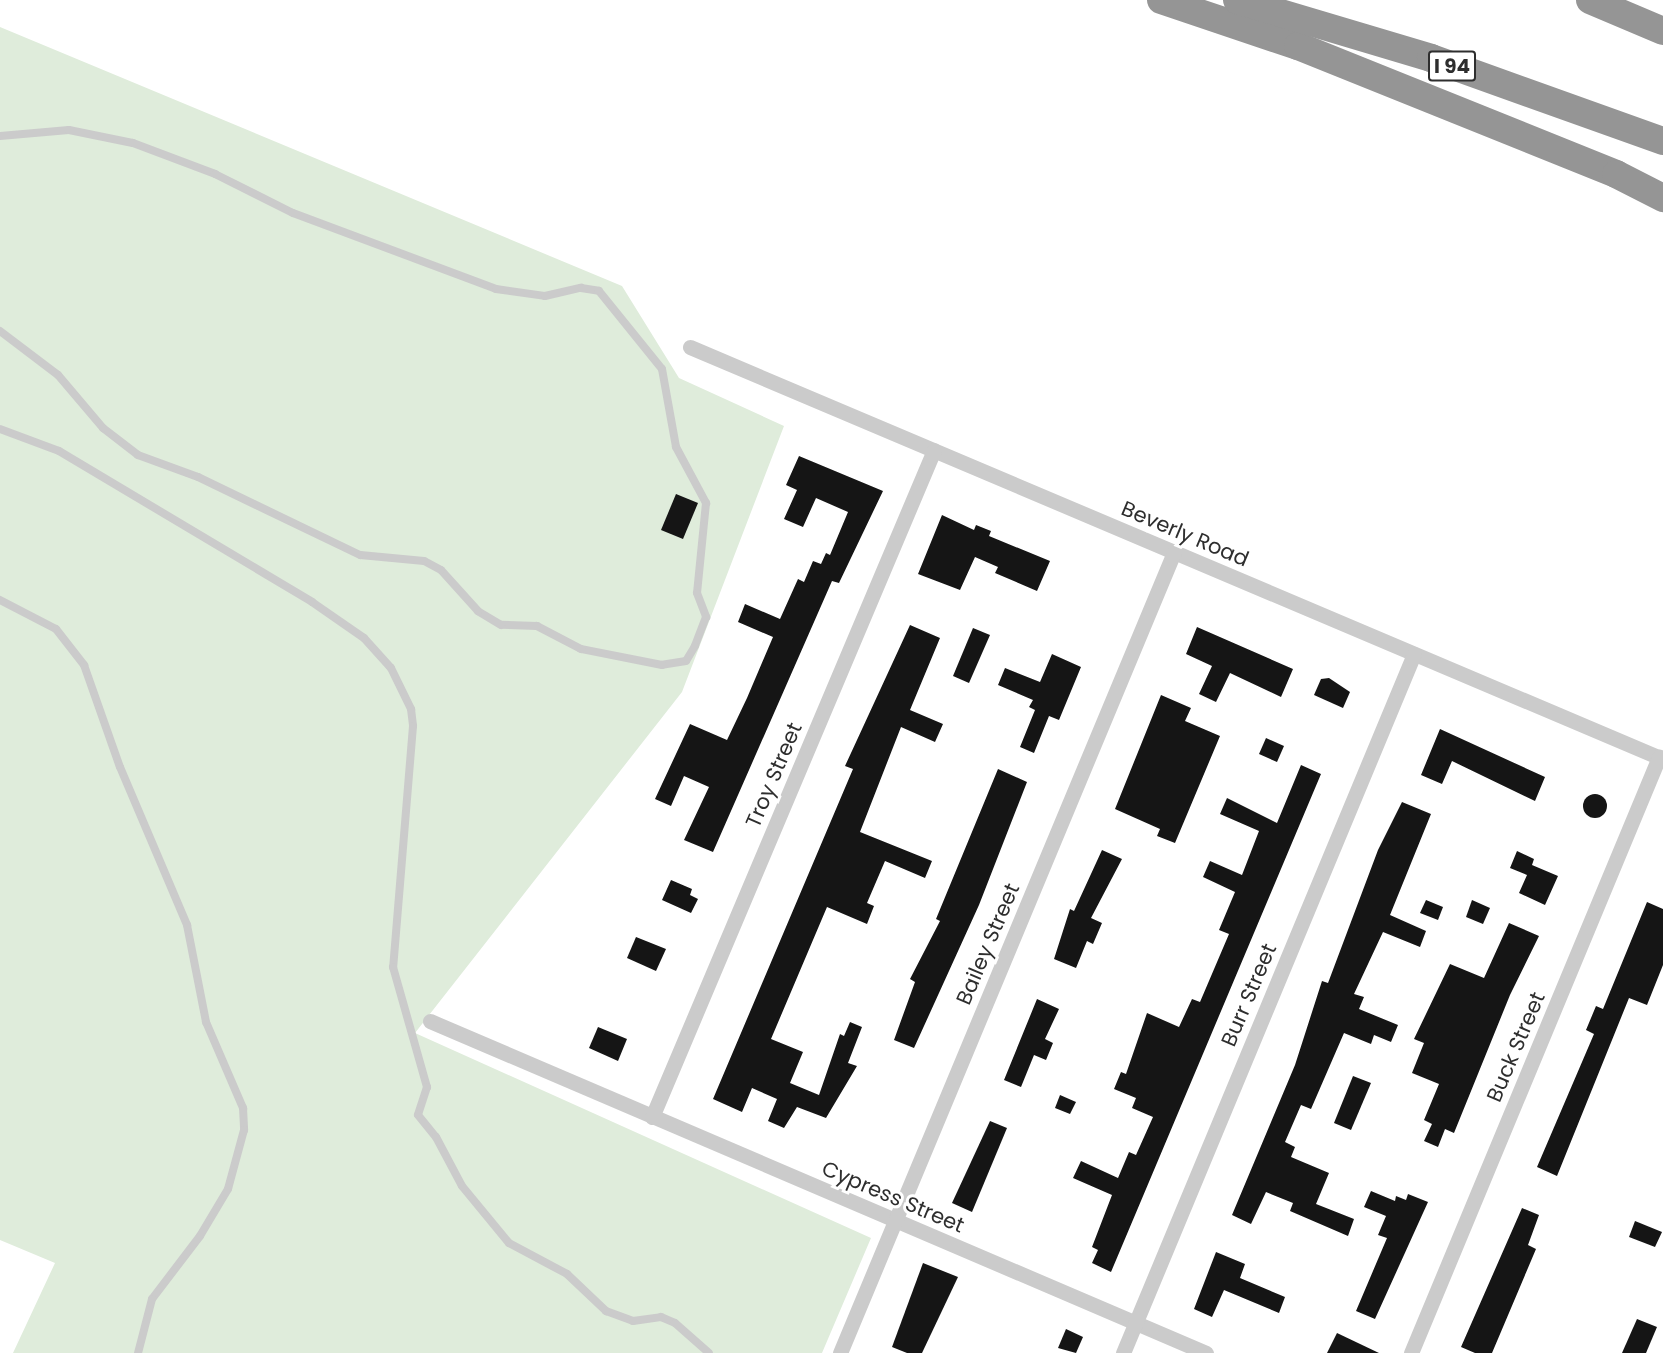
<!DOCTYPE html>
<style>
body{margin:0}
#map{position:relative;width:1663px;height:1353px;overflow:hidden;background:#fff;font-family:Poppins,sans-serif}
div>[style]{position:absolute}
.green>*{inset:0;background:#dfecdb}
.building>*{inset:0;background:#151515}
.round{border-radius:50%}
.service>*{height:8px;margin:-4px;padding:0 4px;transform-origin:4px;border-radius:4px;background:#cbcbcb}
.minor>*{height:15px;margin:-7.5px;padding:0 7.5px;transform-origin:7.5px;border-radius:7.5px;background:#cbcbcb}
.motorway>*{height:28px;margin:-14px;padding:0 14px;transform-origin:14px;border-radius:14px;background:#959595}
span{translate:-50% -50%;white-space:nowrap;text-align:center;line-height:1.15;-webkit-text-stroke:6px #fff;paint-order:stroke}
.shield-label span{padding:2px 4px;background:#fff;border:2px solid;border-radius:4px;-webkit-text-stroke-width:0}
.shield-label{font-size:20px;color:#2e2e2e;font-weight:700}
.street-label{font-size:21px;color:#2e2e2e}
</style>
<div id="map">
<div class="green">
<div style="clip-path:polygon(0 27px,622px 286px,679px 378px,784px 426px,682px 692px,415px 1033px,871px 1238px,822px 1353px,13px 1353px,55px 1263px,0 1240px)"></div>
</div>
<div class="building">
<div style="clip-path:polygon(799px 456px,883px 491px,839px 583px,832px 581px,713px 852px,684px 840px,709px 787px,684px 776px,671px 806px,655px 799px,690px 724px,727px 740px,747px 698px,773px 637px,738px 622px,745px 604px,780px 619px,798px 579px,804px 582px,813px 561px,821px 564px,826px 553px,830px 555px,848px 512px,816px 498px,803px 527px,784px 519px,797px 490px,786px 485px)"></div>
<div style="clip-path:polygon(676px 494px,698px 503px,683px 539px,661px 530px)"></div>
<div style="clip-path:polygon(942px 515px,974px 530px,976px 525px,991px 531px,989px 536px,1050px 561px,1037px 591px,995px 573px,998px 567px,975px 557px,960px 590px,918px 574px)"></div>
<div style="clip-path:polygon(910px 625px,940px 638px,910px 710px,943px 724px,935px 742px,901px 727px,860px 832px,932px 861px,925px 878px,885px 861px,867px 903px,874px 906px,867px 924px,827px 907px,771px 1039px,803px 1052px,790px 1083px,819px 1095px,840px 1034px,844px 1036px,850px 1022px,862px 1027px,848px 1063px,857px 1066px,826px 1118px,797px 1107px,784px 1128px,768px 1121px,777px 1099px,752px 1088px,742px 1112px,713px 1099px,853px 769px,845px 766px)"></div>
<div style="clip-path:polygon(1197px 627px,1293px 669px,1281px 697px,1230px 673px,1216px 702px,1199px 694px,1212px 666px,1186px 654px)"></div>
<div style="clip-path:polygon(973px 628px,990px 635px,969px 683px,953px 676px)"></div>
<div style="clip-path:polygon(1052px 654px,1081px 667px,1059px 720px,1049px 716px,1034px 753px,1020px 747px,1035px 710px,1029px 707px,1033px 700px,998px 685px,1005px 668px,1040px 682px)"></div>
<div style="clip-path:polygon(1329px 678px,1350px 692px,1343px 708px,1314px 695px,1321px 679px)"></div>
<div style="clip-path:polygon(1161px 695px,1191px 708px,1185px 721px,1220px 736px,1175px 843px,1157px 836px,1160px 829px,1115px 809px)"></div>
<div style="clip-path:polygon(1440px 729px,1545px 777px,1535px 801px,1452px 761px,1442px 784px,1421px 775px)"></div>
<div style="clip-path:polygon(1266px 738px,1284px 746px,1277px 762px,1259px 754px)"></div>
<div style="clip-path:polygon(1301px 765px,1321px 774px,1111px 1272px,1092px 1263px,1098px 1250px,1092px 1247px,1112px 1195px,1073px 1178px,1081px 1161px,1118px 1178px,1129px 1152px,1136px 1155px,1153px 1117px,1132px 1108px,1136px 1098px,1114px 1089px,1121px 1072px,1126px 1074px,1147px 1013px,1179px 1027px,1192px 999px,1200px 1002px,1229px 934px,1219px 930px,1235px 892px,1203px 877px,1210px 861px,1242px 875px,1259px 831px,1220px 814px,1227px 798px,1277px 823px)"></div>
<div style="clip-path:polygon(998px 769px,1027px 782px,979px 905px,914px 1048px,894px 1040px,915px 982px,910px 979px,940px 921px,936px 919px)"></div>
<div class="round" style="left:1583px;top:794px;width:24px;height:24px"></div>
<div style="clip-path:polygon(1402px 802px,1431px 814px,1390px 915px,1426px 931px,1420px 947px,1383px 932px,1354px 994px,1364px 997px,1359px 1009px,1398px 1025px,1391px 1042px,1374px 1035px,1371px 1044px,1344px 1033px,1311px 1109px,1301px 1105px,1285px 1142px,1295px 1147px,1291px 1157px,1329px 1173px,1316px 1204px,1354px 1219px,1348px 1236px,1290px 1211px,1293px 1203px,1266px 1192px,1251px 1224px,1232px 1215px,1295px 1065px,1322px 981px,1328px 983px,1378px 850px)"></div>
<div style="clip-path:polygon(1102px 850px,1122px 859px,1091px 918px,1102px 923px,1093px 944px,1087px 941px,1076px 968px,1054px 959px,1070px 909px,1074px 911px)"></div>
<div style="clip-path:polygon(1517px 851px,1534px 859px,1532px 865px,1558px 876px,1545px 905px,1519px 893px,1527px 875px,1510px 868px)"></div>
<div style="clip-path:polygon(671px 880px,692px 889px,690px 895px,698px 899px,691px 913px,662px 900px)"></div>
<div style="clip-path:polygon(1426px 900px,1443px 907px,1438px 920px,1420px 913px)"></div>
<div style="clip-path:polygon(1472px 900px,1490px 908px,1483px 924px,1466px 917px)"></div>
<div style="clip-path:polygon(1647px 902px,1663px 909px,1663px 965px,1647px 1005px,1629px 998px,1557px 1176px,1537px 1167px,1594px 1034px,1586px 1030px,1596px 1006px,1603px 1009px)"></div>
<div style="clip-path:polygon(1509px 923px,1539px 936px,1510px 995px,1454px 1133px,1445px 1129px,1438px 1147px,1424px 1141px,1432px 1124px,1424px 1120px,1439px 1084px,1412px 1073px,1424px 1043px,1414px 1039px,1450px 964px,1484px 978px)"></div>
<div style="clip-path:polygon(636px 937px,666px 949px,656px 971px,627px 958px)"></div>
<div style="clip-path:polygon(1037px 999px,1059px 1009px,1045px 1039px,1053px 1043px,1046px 1060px,1034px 1055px,1021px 1087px,1004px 1080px)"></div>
<div style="clip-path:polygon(598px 1027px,627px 1039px,618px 1061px,589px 1048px)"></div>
<div style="clip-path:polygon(1353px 1076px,1371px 1083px,1351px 1130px,1334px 1123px)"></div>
<div style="clip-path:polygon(1060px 1095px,1076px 1102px,1070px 1114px,1055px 1108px)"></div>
<div style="clip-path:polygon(990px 1121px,1007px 1128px,972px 1212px,952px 1203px)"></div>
<div style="clip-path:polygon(1371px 1191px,1395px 1201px,1396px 1196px,1406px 1200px,1408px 1194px,1428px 1202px,1375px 1319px,1356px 1311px,1387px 1238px,1378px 1235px,1386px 1216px,1364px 1207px)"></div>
<div style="clip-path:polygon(1522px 1208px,1539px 1215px,1528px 1245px,1536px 1249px,1492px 1353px,1475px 1353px,1461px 1347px)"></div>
<div style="clip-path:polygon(1635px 1221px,1662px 1232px,1655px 1247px,1629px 1237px)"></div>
<div style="clip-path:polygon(1216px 1252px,1245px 1264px,1240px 1278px,1285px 1297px,1279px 1313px,1224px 1290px,1212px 1317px,1194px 1309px)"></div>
<div style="clip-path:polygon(923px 1263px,958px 1277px,922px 1353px,907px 1353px,892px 1347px)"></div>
<div style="clip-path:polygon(1637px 1319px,1657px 1327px,1646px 1353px,1622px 1353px)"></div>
<div style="clip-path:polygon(1066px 1329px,1083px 1337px,1076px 1353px,1058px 1348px)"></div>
<div style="clip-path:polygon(1337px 1333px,1379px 1353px,1327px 1353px)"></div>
</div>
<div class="service">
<div style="left:0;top:136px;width:69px;rotate:-5deg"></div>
<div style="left:69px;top:130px;width:65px;rotate:11.5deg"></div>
<div style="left:133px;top:143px;width:88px;rotate:20.7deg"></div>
<div style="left:215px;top:174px;width:87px;rotate:26.6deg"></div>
<div style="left:293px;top:213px;width:217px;rotate:20.5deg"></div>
<div style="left:496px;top:289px;width:49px;rotate:8.1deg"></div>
<div style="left:545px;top:296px;width:37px;rotate:-13deg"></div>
<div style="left:581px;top:288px;width:18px;rotate:9deg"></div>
<div style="left:599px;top:291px;width:100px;rotate:51.1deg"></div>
<div style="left:662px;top:369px;width:79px;rotate:79.8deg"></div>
<div style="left:676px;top:447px;width:64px;rotate:61.8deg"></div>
<div style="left:706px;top:503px;width:90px;rotate:95.7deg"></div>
<div style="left:697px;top:593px;width:26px;rotate:69deg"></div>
<div style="left:706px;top:617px;width:31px;rotate:111deg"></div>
<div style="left:695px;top:646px;width:17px;rotate:121deg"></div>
<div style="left:686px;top:661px;width:24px;rotate:171deg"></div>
<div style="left:662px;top:665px;width:83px;rotate:-168.8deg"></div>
<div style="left:581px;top:649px;width:50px;rotate:-152.4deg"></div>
<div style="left:537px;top:626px;width:36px;rotate:-178deg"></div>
<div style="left:501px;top:625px;width:27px;rotate:-149deg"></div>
<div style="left:478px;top:611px;width:55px;rotate:-132.1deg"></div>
<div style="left:441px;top:570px;width:19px;rotate:-152deg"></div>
<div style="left:424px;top:561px;width:64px;rotate:-174.6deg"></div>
<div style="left:360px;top:555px;width:180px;rotate:-154.3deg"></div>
<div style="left:198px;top:477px;width:64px;rotate:-159.9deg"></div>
<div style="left:138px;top:455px;width:44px;rotate:-142.4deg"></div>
<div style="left:103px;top:428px;width:70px;rotate:-130.3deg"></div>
<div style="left:58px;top:375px;width:73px;rotate:-142.8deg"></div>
<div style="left:0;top:429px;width:63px;rotate:20.4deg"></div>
<div style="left:59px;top:451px;width:295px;rotate:30.8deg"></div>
<div style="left:312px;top:602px;width:63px;rotate:34.7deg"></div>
<div style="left:364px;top:638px;width:40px;rotate:48deg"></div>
<div style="left:391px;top:668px;width:46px;rotate:64deg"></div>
<div style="left:411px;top:709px;width:17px;rotate:83deg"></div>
<div style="left:413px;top:726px;width:242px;rotate:94.7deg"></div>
<div style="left:393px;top:967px;width:125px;rotate:74.2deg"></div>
<div style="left:427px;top:1087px;width:29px;rotate:108deg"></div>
<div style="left:418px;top:1115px;width:28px;rotate:51deg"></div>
<div style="left:436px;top:1137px;width:55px;rotate:62deg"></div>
<div style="left:462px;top:1186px;width:74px;rotate:50.5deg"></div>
<div style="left:509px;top:1243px;width:66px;rotate:28.1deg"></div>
<div style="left:567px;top:1274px;width:54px;rotate:43.5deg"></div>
<div style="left:606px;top:1311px;width:29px;rotate:20deg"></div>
<div style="left:633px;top:1321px;width:28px;rotate:-8deg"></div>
<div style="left:661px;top:1317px;width:15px;rotate:23deg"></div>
<div style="left:675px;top:1323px;width:45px;rotate:41.4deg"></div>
<div style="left:0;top:600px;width:63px;rotate:27.4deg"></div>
<div style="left:56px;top:629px;width:46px;rotate:52.1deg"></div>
<div style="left:84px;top:665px;width:108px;rotate:70.6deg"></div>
<div style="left:120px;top:767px;width:172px;rotate:67deg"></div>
<div style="left:187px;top:925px;width:99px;rotate:78.9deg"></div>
<div style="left:206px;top:1022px;width:94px;rotate:66.7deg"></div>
<div style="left:243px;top:1108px;width:22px;rotate:87deg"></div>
<div style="left:244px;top:1130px;width:61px;rotate:105.2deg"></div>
<div style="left:228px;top:1189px;width:55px;rotate:120.8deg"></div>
<div style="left:200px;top:1236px;width:79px;rotate:127.3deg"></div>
<div style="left:152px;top:1299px;width:56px;rotate:104.5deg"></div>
</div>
<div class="minor">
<div style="left:690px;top:347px;width:1057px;rotate:22.95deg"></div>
<div style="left:430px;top:1021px;width:844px;rotate:23.16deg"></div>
<div style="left:652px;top:1117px;width:724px;rotate:-67.08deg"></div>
<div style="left:840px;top:1353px;width:868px;rotate:-67.36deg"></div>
<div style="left:1123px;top:1353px;width:757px;rotate:-67.4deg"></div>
<div style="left:1411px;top:1353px;width:646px;rotate:-67.41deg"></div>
</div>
<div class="motorway">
<div style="left:1161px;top:0;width:145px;rotate:18.6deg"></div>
<div style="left:1298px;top:46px;width:343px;rotate:21.9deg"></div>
<div style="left:1616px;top:174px;width:53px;rotate:27.1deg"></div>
<div style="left:1237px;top:0;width:202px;rotate:16.6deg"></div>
<div style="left:1431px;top:58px;width:246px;rotate:19.7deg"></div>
<div style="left:1590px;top:0;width:79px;rotate:23deg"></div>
</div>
<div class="shield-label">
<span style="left:1452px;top:66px">I 94</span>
</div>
<div class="street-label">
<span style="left:1185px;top:534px;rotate:23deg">Beverly Road</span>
<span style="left:774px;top:775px;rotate:-67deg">Troy Street</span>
<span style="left:988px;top:944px;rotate:-67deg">Bailey Street</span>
<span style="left:1249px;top:995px;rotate:-67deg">Burr Street</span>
<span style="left:1516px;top:1047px;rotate:-67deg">Buck Street</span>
<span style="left:893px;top:1197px;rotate:23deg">Cypress Street</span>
</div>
</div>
